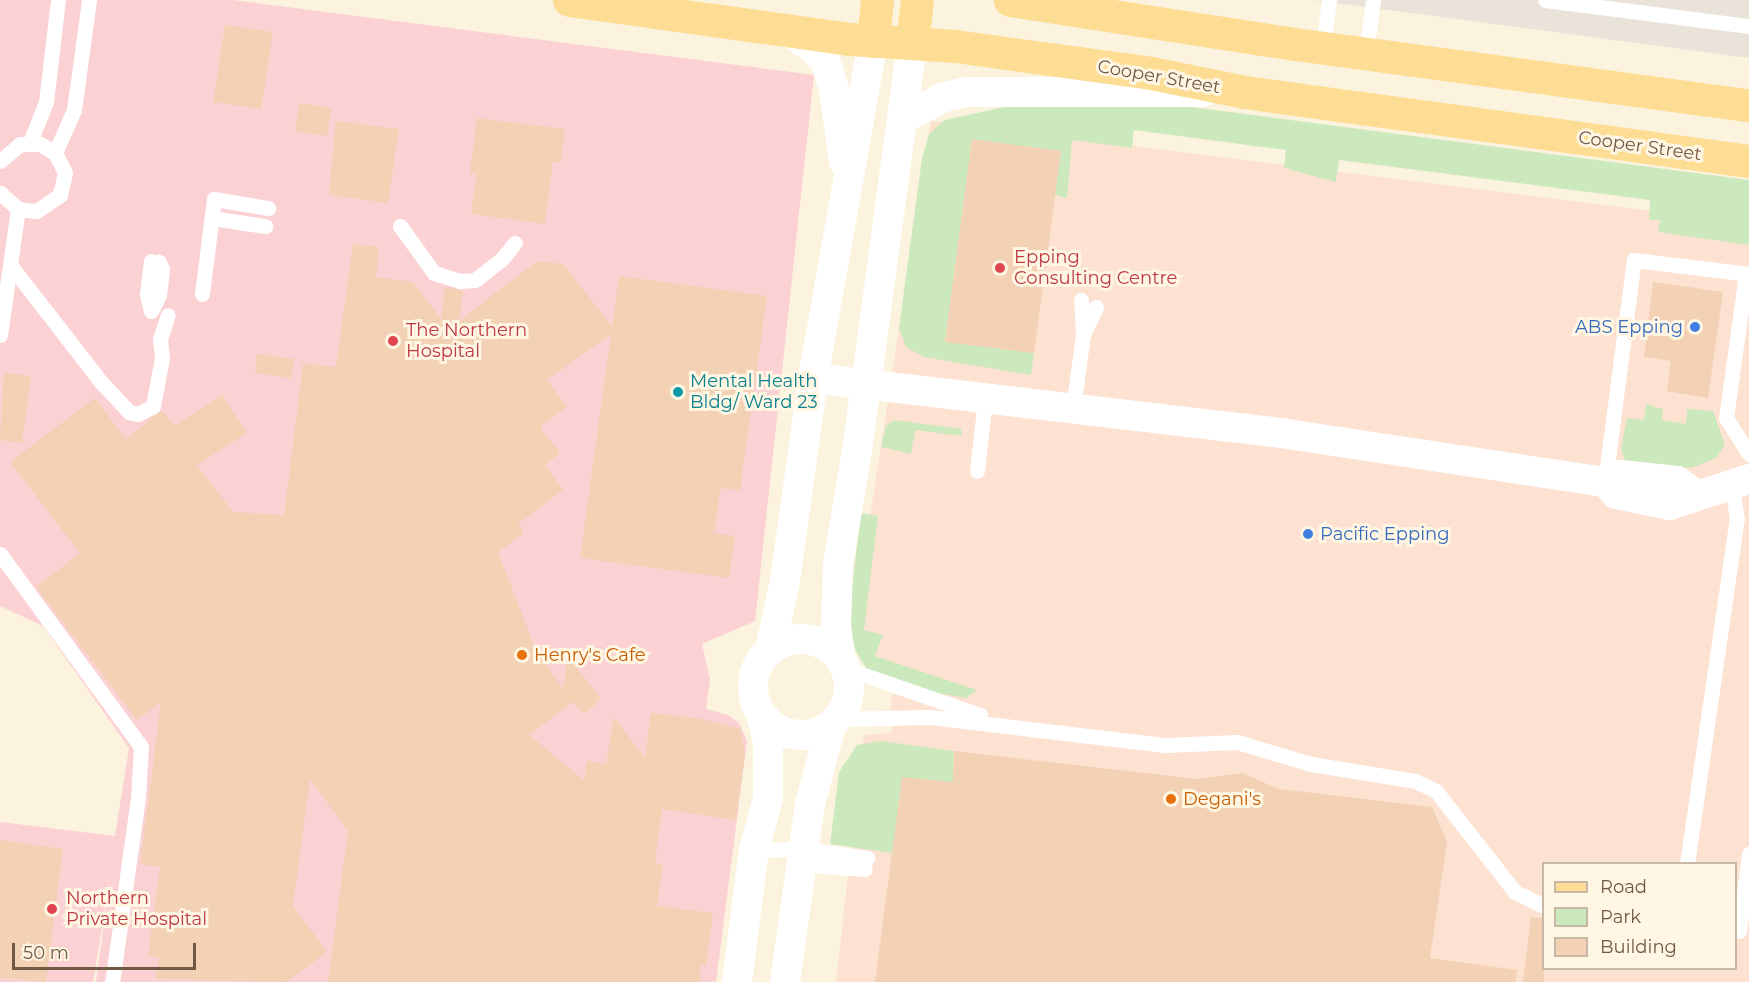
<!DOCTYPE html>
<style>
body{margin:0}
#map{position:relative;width:1749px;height:982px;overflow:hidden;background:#fcf3de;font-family:Montserrat,sans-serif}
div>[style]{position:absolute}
.commercial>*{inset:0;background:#fde1d1}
.industrial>*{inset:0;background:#eae3da}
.medical>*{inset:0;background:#fbd1d3}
.green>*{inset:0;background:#cce9bd}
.building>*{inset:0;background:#f2d1b5}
.service>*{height:15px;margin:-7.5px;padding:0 7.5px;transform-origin:7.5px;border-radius:7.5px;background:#fff}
.minor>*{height:30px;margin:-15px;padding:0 15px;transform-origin:15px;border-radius:15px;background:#fff}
.minor>.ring{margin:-15px;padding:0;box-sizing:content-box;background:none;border:30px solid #fff;border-radius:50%}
.primary>*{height:33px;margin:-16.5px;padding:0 16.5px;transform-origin:16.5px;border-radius:16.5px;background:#fddd94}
.dots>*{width:16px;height:16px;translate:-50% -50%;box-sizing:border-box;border:3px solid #fff6e4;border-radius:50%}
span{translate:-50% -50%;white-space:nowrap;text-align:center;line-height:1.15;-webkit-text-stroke:6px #fff6e4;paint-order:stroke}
.street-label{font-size:18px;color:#725946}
.health-label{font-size:18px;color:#be3a42}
.left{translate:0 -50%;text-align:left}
.shop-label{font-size:18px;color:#366cbe}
.right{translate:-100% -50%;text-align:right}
.culture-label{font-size:18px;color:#0d838f}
.food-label{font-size:18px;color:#c56008}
.legend{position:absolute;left:1542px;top:862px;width:195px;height:108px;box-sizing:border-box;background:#fff6e4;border:2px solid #c7b7a5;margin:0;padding:8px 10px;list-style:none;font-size:18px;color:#725946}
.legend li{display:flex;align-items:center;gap:12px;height:30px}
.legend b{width:30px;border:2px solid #c7b7a5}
.scale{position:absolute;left:12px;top:943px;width:184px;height:27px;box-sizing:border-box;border:3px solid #725946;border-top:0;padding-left:8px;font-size:18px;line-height:21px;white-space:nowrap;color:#725946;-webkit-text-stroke:4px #fff6e4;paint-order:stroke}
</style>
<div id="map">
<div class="commercial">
<div style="clip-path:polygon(evenodd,931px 121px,1749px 223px,1749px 982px,836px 982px,864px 735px,892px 733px,891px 699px,903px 666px,875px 656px,854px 621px,931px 121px,1544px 864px,1736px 864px,1736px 968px,1544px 968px,1544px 864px)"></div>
</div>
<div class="industrial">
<div style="clip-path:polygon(1313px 0,1749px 0,1749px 58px)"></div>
</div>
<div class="medical">
<div style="clip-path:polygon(0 0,233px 0,814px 75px,755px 621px,702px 644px,710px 680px,706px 709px,728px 715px,739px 723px,747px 741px,716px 982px,96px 982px,110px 878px,93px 982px,0 982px,0 822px,115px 836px,129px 748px,43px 626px,0 606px)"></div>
</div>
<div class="green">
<div style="clip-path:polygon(1013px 105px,1184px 106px,1749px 180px,1749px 245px,1658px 232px,1660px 220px,1649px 220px,1650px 200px,1339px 160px,1336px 182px,1284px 168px,1286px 150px,1134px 130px,1132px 148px,1072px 140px,1067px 198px,1055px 195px,1061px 151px,972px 140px,945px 341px,1034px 353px,1031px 375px,924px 357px,906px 347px,899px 328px,922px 158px,929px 134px,945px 120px)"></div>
<div style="clip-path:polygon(1646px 404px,1663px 409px,1662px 420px,1686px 424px,1687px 409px,1713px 411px,1725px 445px,1716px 458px,1694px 467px,1660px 471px,1626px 465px,1621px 448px,1627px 418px,1644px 420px)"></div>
<div style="clip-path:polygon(895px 420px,961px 429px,962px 436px,915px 430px,911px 454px,881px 447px,886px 426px)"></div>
<div style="clip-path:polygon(861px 513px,878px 516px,864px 630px,883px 635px,875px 656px,977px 690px,966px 698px,896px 686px,871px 676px,854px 648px,849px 613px)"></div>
<div style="clip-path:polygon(881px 741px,954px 751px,953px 782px,892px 853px,830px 844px,839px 772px,857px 745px)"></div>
</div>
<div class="building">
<div style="clip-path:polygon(225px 25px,273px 32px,261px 109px,213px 102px)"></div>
<div style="clip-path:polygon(299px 103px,331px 108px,327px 136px,295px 131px)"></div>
<div style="clip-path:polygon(477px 118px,565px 129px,561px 162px,553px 162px,545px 224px,471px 214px,477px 174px,470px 173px)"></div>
<div style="clip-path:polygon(336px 121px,399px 129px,388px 203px,329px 195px)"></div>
<div style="clip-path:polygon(972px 139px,1061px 151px,1034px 353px,945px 342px)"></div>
<div style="clip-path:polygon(353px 244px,379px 247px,376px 277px,413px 282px,441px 319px,445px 287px,463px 291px,459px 321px,537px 261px,563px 264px,612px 326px,619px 276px,767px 296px,740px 490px,721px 488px,714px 533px,735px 536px,729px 578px,580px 558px,611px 334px,547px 380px,567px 407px,540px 427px,560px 453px,545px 465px,563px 490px,518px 524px,524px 533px,498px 552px,535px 648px,563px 689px,568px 656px,601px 699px,584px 714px,573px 702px,529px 735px,584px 780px,587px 761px,606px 764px,614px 717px,645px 758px,651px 713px,697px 718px,741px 729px,745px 754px,736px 820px,662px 809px,655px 863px,663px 864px,657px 906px,713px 913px,706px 966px,701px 965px,699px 982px,328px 982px,348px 831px,310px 779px,293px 906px,327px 952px,287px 982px,156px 979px,159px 958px,148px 956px,160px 867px,140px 864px,161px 702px,137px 720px,36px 587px,80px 553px,10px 462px,95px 398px,126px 439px,162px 410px,174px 426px,222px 395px,247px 433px,197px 465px,233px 512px,284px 515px,303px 363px,336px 367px)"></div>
<div style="clip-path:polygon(1653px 282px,1723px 292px,1708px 398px,1667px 391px,1671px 361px,1644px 357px)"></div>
<div style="clip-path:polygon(257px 354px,294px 359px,291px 378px,255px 373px)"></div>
<div style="clip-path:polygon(4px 373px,31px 376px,22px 443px,0 440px)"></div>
<div style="clip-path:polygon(954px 751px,1197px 779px,1242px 773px,1279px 789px,1432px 807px,1447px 842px,1430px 958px,1517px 970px,1516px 982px,875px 982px,902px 777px,953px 782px)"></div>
<div style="clip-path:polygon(0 840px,63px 849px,46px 982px,0 978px)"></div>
<div style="clip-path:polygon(1531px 917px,1544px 918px,1544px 982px,1523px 982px)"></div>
</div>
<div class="service">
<div style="left:1545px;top:0;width:206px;rotate:7.3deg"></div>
<div style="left:1323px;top:47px;width:47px;rotate:-82.7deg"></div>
<div style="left:1366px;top:52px;width:52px;rotate:-82.3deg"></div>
<div style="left:30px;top:142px;width:43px;rotate:-68.2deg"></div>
<div style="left:46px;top:102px;width:103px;rotate:-83.3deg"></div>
<div style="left:55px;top:153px;width:47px;rotate:-66.2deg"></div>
<div style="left:74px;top:110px;width:111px;rotate:-82.2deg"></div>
<div style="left:0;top:161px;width:26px;rotate:-40deg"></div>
<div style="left:20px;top:144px;width:20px"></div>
<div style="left:40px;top:144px;width:17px;rotate:31deg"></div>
<div style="left:55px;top:153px;width:22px;rotate:63deg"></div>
<div style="left:65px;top:173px;width:23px;rotate:103deg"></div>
<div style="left:60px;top:195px;width:29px;rotate:146deg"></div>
<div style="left:36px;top:211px;width:18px;rotate:-174deg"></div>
<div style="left:18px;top:209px;width:24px;rotate:-138deg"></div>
<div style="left:212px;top:218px;width:54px;rotate:8.6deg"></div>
<div style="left:400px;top:226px;width:58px;rotate:54.1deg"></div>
<div style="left:434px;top:273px;width:27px;rotate:17deg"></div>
<div style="left:460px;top:281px;width:15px;rotate:-4deg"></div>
<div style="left:475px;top:280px;width:33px;rotate:-38deg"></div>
<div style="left:501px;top:260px;width:22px;rotate:-51deg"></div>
<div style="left:151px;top:261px;width:33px;rotate:97deg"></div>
<div style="left:147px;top:294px;width:17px;rotate:77deg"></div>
<div style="left:11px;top:266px;width:147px;rotate:52.2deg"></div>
<div style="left:101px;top:382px;width:41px;rotate:47deg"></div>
<div style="left:129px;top:412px;width:9px;rotate:13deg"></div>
<div style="left:138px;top:414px;width:17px;rotate:-28deg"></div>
<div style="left:153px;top:406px;width:49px;rotate:-79.4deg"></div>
<div style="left:162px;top:358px;width:19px;rotate:-96deg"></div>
<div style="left:160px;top:339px;width:25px;rotate:-72deg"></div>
<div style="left:1746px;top:274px;width:145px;rotate:97.9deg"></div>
<div style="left:1726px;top:418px;width:43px;rotate:57.4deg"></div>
<div style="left:202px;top:294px;width:96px;rotate:-82.8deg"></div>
<div style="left:214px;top:199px;width:55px;rotate:9.5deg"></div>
<div style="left:151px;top:311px;width:18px;rotate:-63deg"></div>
<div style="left:159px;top:295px;width:26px;rotate:-83deg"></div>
<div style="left:162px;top:269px;width:8px;rotate:-113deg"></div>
<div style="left:0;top:335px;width:127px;rotate:-81.9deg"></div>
<div style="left:1083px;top:335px;width:31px;rotate:-65deg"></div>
<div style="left:1073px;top:408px;width:74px;rotate:-82.2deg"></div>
<div style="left:1083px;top:335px;width:35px;rotate:-93deg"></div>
<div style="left:977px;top:471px;width:71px;rotate:-83.6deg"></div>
<div style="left:1605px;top:482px;width:224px;rotate:-82.6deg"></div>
<div style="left:1634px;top:260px;width:116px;rotate:6.9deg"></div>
<div style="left:0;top:554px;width:239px;rotate:53.8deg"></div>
<div style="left:141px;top:747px;width:51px;rotate:93.4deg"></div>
<div style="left:138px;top:798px;width:186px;rotate:98deg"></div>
<div style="left:847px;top:669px;width:141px;rotate:19.1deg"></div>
<div style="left:838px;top:719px;width:92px;rotate:-1.2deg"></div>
<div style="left:930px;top:717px;width:238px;rotate:6.8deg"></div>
<div style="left:1166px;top:745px;width:71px;rotate:-2.4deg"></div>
<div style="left:1237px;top:742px;width:77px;rotate:16.6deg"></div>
<div style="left:1311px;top:764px;width:105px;rotate:9.3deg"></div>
<div style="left:1415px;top:781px;width:23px;rotate:25deg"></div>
<div style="left:1436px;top:791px;width:128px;rotate:52deg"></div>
<div style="left:1515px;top:892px;width:32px;rotate:26deg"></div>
<div style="left:754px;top:850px;width:49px;rotate:-1.2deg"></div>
<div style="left:803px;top:849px;width:65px;rotate:8deg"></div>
<div style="left:797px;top:864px;width:68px;rotate:4.2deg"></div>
<div style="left:1687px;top:864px;width:349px;rotate:-81.8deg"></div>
<div style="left:1737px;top:519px;width:32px;rotate:-99deg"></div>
<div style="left:1739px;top:931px;width:78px;rotate:-82.6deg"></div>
</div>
<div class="minor">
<div style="left:785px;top:29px;width:35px;rotate:35deg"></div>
<div style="left:814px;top:49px;width:18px;rotate:49deg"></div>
<div style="left:826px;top:63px;width:28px;rotate:73deg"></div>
<div style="left:834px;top:90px;width:72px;rotate:82deg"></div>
<div style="left:903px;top:119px;width:47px;rotate:-28.2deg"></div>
<div style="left:944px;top:97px;width:23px;rotate:-13deg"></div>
<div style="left:966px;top:92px;width:237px"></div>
<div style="left:813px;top:378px;width:477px;rotate:6.7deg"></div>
<div style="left:1287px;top:434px;width:322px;rotate:8.6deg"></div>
<div style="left:1605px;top:482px;width:17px;rotate:-24deg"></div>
<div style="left:1621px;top:475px;width:56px;rotate:6.1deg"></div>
<div style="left:1677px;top:481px;width:22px;rotate:36deg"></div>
<div style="left:1605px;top:482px;width:16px;rotate:47deg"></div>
<div style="left:1616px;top:494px;width:55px;rotate:11.5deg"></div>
<div style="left:1670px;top:505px;width:83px;rotate:-18.2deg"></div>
<div class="ring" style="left:753px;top:639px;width:66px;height:66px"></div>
<div style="left:770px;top:650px;width:71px;rotate:-77.7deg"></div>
<div style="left:785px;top:581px;width:205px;rotate:-82.1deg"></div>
<div style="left:813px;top:378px;width:342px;rotate:-79.9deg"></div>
<div style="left:841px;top:659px;width:31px;rotate:-99deg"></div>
<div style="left:836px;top:628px;width:64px;rotate:-88.2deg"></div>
<div style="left:838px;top:564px;width:115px;rotate:-80.5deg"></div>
<div style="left:857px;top:451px;width:412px;rotate:-82.3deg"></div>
<div style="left:737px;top:982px;width:133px;rotate:-82.7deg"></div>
<div style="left:754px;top:850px;width:54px;rotate:-74.9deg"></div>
<div style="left:768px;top:798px;width:56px;rotate:-90deg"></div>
<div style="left:768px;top:742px;width:29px;rotate:-104deg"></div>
<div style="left:785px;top:982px;width:180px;rotate:-82deg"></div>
<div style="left:810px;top:804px;width:82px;rotate:-75.1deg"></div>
</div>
<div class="primary">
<div style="left:569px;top:0;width:284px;rotate:7.9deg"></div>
<div style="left:850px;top:39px;width:105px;rotate:3.8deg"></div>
<div style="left:955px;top:46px;width:198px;rotate:7.8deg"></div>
<div style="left:1151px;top:73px;width:95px;rotate:11.5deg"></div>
<div style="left:1244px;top:92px;width:510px;rotate:7.78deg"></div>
<div style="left:1010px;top:0;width:288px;rotate:8.8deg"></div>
<div style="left:1295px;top:44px;width:458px;rotate:7.7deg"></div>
<div style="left:873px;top:41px;width:41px;rotate:-84.4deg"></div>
<div style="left:912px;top:43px;width:43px;rotate:-83.4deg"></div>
</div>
<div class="dots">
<div style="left:1000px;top:268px;background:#e0444e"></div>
<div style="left:1695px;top:327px;background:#3f7fe0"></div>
<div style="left:393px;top:341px;background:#e0444e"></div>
<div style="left:678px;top:392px;background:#0f9aa8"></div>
<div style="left:1308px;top:534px;background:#3f7fe0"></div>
<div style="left:522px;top:655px;background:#e8710a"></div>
<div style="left:1171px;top:799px;background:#e8710a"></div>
<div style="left:52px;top:909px;background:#e0444e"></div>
</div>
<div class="street-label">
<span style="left:1159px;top:77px;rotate:10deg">Cooper Street</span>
<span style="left:1640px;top:146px;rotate:8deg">Cooper Street</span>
</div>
<div class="health-label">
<span class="left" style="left:1014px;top:268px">Epping<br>Consulting Centre</span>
<span class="left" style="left:406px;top:341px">The Northern<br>Hospital</span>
<span class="left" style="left:66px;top:909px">Northern<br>Private Hospital</span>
</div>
<div class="shop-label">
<span class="right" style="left:1683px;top:327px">ABS Epping</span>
<span class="left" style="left:1320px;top:534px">Pacific Epping</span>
</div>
<div class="culture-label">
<span class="left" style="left:690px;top:392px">Mental Health<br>Bldg/ Ward 23</span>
</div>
<div class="food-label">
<span class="left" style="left:534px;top:655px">Henry's Cafe</span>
<span class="left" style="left:1183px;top:799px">Degani's</span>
</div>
<ul class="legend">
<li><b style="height:8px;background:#fddd94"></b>Road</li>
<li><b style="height:16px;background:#cce9bd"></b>Park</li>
<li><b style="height:16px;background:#f2d1b5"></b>Building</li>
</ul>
<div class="scale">50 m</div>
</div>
